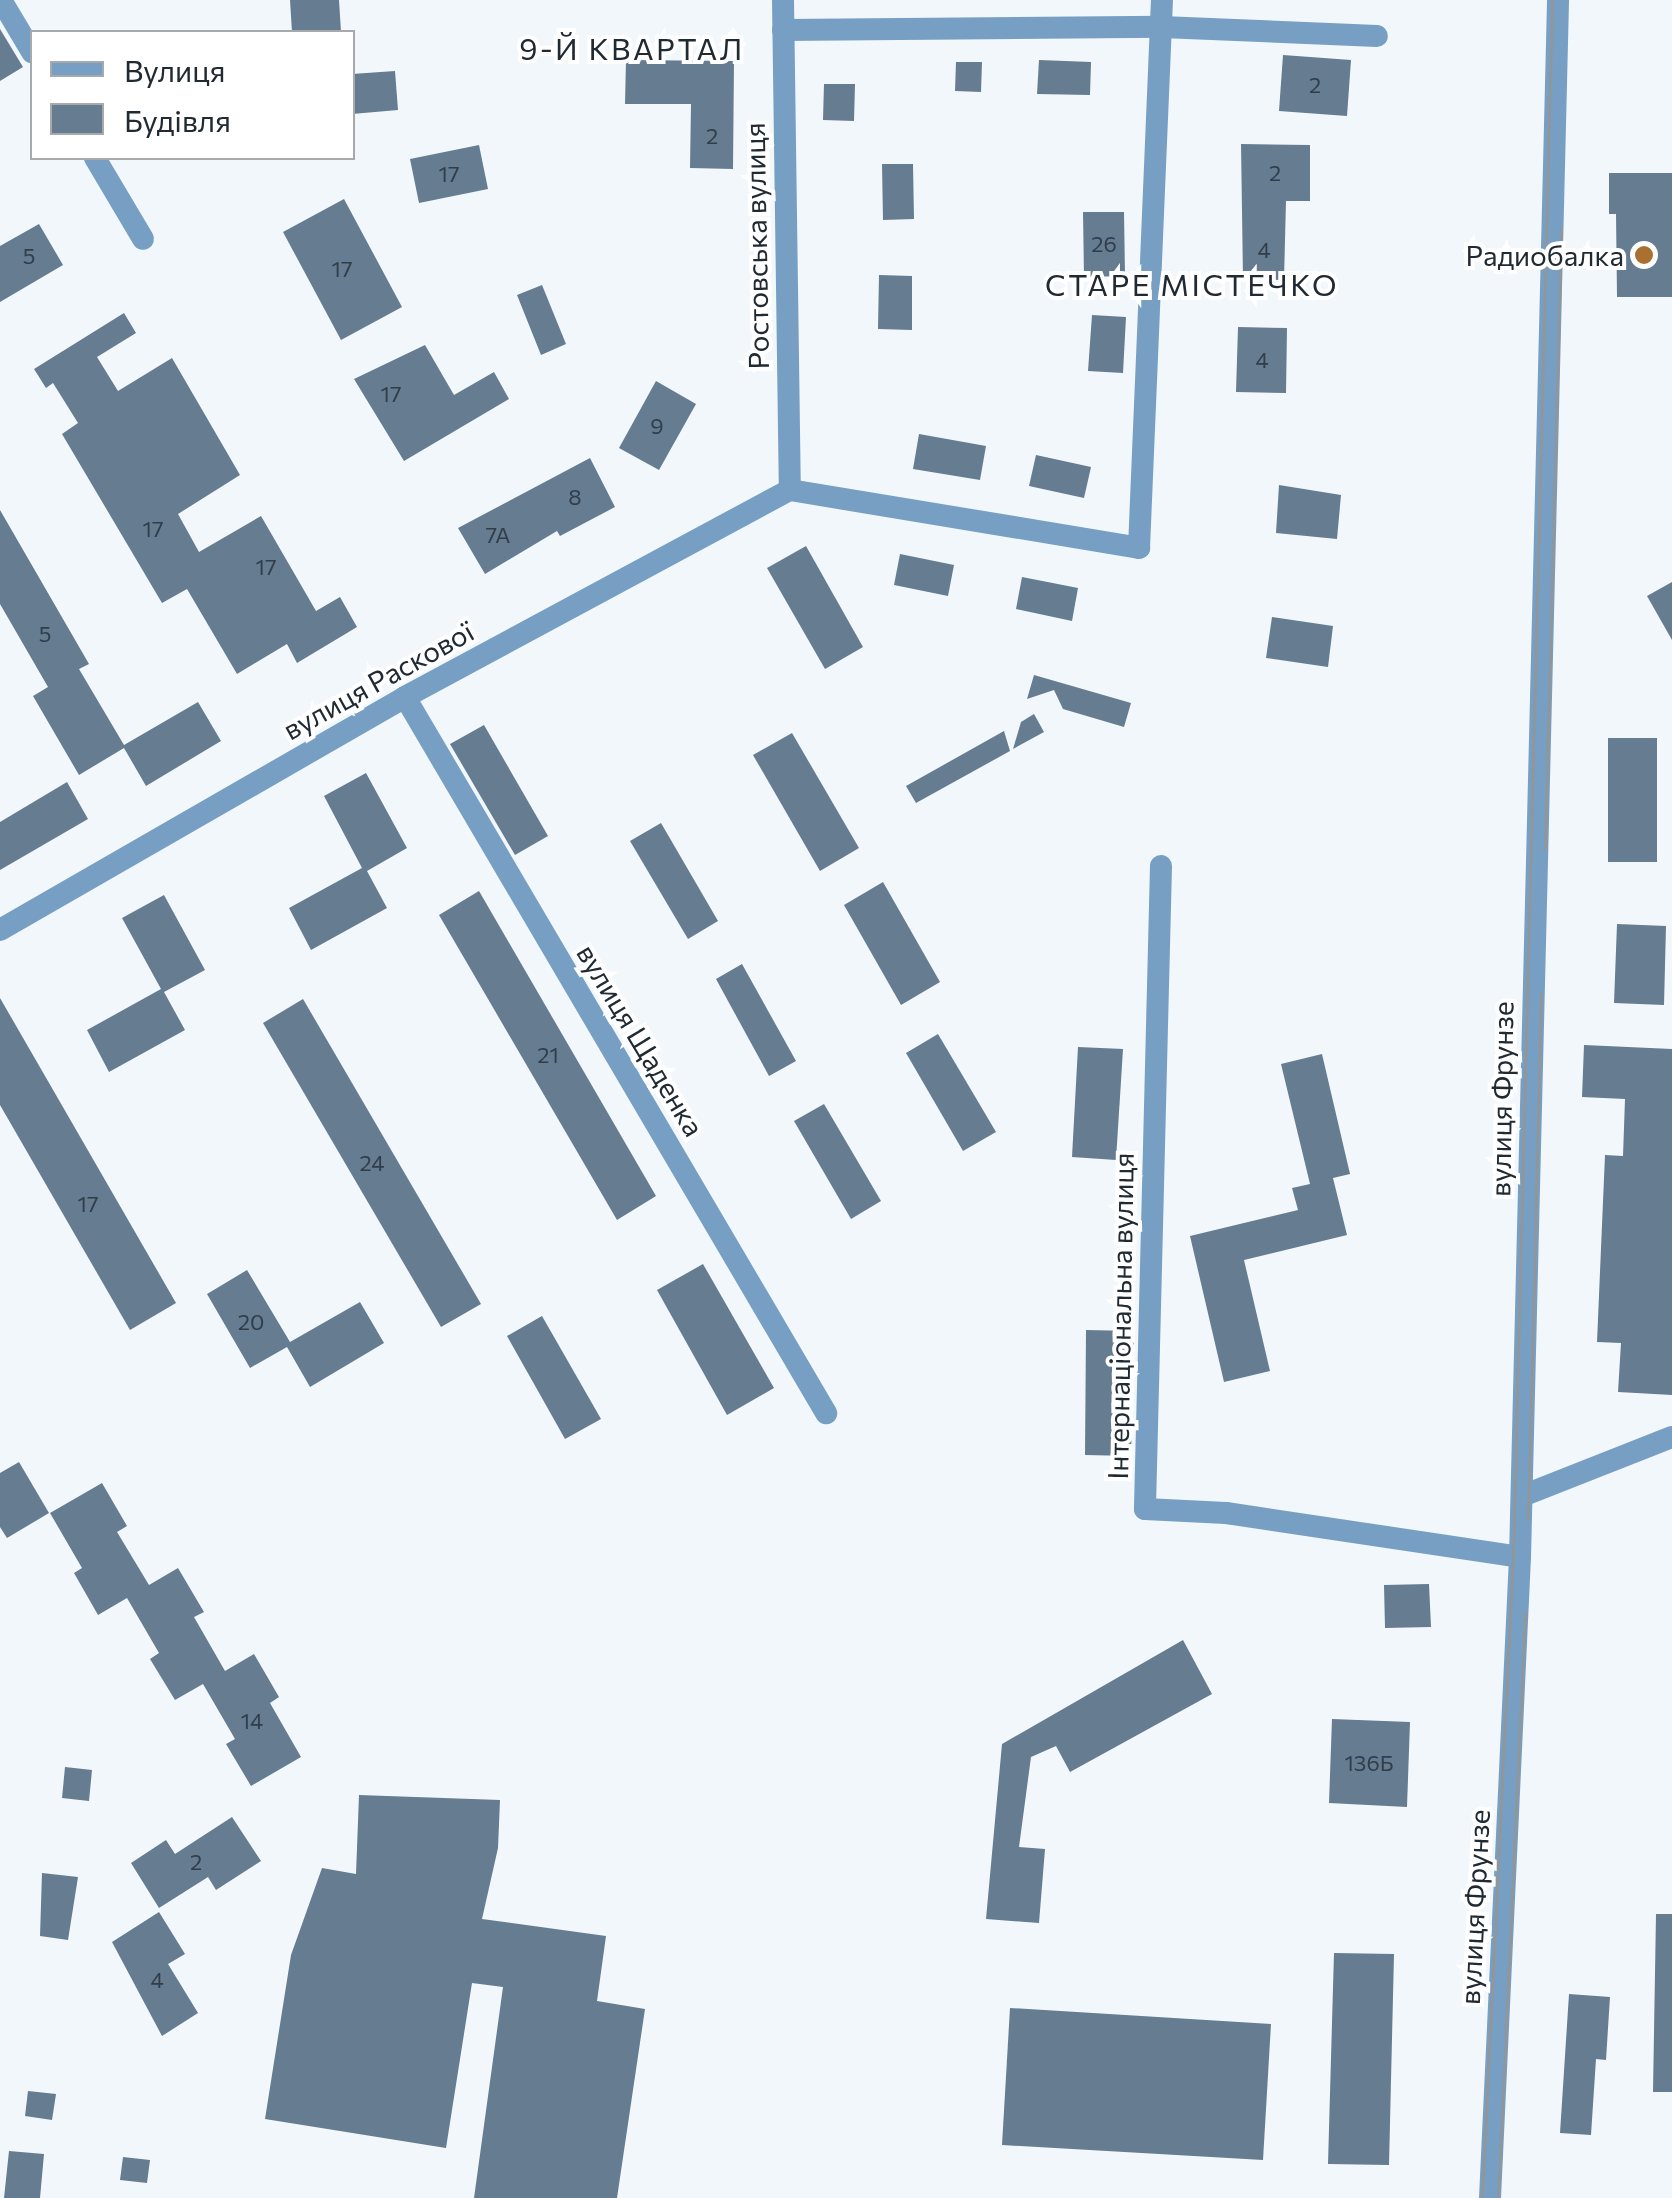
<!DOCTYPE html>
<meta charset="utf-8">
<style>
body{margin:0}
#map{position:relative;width:1672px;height:2198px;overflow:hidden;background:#f2f7fc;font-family:Commissioner,sans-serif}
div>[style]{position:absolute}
.building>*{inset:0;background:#657c91}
.minor>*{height:22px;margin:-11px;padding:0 11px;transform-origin:11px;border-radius:11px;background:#779fc4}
.tram>*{height:2.5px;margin:-1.25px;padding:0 1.25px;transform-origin:1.25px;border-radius:1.25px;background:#8f979e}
.dots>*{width:28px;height:28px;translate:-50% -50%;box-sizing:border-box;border:5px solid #fff;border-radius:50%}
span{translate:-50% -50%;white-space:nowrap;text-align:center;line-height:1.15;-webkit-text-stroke:8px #fff;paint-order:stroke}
.number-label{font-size:22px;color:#313e4a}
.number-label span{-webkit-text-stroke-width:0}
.street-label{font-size:28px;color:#202a33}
.poi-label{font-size:28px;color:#202a33}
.right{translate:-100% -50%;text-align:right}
.neighbourhood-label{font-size:30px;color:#202a33;letter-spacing:2.5px}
.legend{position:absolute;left:30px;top:30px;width:325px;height:130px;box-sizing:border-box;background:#fff;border:2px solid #a6aaad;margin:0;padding:12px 18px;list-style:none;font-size:30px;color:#202a33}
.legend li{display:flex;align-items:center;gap:20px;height:50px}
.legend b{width:50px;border:2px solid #a6aaad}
</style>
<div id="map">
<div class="building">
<div style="clip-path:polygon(290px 0,339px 0,341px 32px,292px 32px)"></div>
<div style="clip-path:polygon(0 29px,23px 67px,0 81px)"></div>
<div style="clip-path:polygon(1283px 55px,1351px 60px,1347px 116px,1279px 111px)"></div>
<div style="clip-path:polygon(626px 60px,734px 61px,733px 169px,690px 168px,691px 104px,625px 104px)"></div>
<div style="clip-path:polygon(1039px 60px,1091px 62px,1090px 95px,1037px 94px)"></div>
<div style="clip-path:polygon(956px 62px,982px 62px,981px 92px,955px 91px)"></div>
<div style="clip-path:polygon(395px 71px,398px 110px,352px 114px,352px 74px)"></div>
<div style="clip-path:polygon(824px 84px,855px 84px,854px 121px,823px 120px)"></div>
<div style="clip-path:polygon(1241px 144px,1310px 145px,1310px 201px,1286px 201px,1284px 280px,1243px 279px)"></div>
<div style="clip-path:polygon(479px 145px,488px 189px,419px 203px,410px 159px)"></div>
<div style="clip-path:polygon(882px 164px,913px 164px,914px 219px,883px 220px)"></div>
<div style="clip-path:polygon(1609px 173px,1672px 173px,1672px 297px,1617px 297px,1616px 214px,1609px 214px)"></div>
<div style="clip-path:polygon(344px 199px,402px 307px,341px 340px,283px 232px)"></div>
<div style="clip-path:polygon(1083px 212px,1124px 212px,1125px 276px,1084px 277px)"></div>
<div style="clip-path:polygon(39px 224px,63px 265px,0 302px,0 246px)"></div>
<div style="clip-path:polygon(879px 275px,912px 276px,912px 330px,878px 329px)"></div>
<div style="clip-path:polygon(542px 285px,566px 344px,541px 355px,517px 295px)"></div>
<div style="clip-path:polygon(124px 313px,136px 333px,97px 357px,118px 391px,172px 358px,240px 475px,178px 514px,199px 552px,261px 516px,316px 611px,340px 597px,357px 627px,297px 663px,287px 644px,237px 674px,187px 589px,162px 603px,62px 434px,78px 423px,53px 383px,46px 388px,34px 369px)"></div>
<div style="clip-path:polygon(1092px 315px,1126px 317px,1123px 373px,1088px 371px)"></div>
<div style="clip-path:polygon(1238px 327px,1287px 328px,1286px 393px,1236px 392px)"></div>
<div style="clip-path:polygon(425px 345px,454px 395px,494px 372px,509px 399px,404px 461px,354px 379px)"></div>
<div style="clip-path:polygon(656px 381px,696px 404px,659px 470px,619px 448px)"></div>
<div style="clip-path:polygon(919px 434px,986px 446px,980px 480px,913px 469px)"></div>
<div style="clip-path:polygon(1036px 455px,1091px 467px,1084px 498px,1029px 486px)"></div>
<div style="clip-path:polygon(590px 458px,615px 507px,560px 536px,557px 531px,485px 574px,458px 528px)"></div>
<div style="clip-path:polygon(1279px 485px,1341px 495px,1337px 539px,1276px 533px)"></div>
<div style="clip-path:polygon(0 510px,89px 664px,79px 669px,124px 745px,198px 702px,221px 741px,146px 786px,124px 748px,79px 775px,33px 696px,48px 687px,0 604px)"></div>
<div style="clip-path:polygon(806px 546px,863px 647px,825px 669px,767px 568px)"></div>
<div style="clip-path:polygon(900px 554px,954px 565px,948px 596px,894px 585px)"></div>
<div style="clip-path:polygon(1022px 577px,1078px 588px,1072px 621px,1016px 609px)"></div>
<div style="clip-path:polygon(1672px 582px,1672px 640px,1647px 596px)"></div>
<div style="clip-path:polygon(1272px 617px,1333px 626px,1328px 667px,1266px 658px)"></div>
<div style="clip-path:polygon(1034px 675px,1131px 703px,1124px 727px,1063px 709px,1054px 690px,1027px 699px)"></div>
<div style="clip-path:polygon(1034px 714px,1044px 732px,1013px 749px,1021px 722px)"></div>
<div style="clip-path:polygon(484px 725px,548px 836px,515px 855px,450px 744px)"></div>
<div style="clip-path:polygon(1004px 731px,1010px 751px,916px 803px,906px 786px)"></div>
<div style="clip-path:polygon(792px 733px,859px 848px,820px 871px,753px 755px)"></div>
<div style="clip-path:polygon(1608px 738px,1657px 738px,1657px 862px,1608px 862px)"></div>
<div style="clip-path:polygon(366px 773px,407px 848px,367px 871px,387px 908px,311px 950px,289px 908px,362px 868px,324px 796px)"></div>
<div style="clip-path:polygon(67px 782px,88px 819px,0 870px,0 822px)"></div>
<div style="clip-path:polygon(661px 823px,718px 921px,688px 939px,630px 841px)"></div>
<div style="clip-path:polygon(883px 882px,940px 982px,901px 1005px,844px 905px)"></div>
<div style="clip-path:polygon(479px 891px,656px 1196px,617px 1220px,439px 915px)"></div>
<div style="clip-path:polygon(164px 895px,205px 970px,164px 992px,185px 1030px,109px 1072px,87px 1030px,161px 989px,122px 918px)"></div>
<div style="clip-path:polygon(1617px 924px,1666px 926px,1664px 1005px,1614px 1003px)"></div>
<div style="clip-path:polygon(742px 964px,796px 1061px,769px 1076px,716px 979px)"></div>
<div style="clip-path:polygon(0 998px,176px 1303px,130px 1330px,0 1105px)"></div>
<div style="clip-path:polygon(303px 999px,481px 1304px,441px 1327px,263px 1023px)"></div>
<div style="clip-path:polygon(938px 1034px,996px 1132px,963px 1151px,906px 1053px)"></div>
<div style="clip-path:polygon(1584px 1045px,1672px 1049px,1672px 1395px,1618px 1392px,1621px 1343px,1597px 1342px,1605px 1155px,1623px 1156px,1625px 1099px,1582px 1097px)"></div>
<div style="clip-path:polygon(1078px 1047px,1123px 1049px,1116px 1160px,1072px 1157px)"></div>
<div style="clip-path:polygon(1322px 1054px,1350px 1174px,1333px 1178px,1347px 1235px,1244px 1260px,1270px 1371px,1224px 1382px,1190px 1236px,1298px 1210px,1292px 1188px,1310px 1184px,1281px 1064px)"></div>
<div style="clip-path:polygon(824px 1104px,881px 1201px,851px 1219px,794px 1121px)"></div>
<div style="clip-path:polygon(703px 1264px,774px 1388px,727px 1415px,657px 1290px)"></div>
<div style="clip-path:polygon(247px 1270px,290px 1342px,360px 1302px,384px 1343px,310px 1387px,287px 1347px,250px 1368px,207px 1294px)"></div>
<div style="clip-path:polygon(542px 1316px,601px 1419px,565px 1439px,507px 1336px)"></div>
<div style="clip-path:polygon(1086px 1330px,1134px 1331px,1131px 1456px,1085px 1455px)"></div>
<div style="clip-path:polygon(19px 1462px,49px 1513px,7px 1538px,0 1527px,0 1473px)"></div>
<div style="clip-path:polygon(102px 1483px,127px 1526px,117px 1532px,149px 1585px,178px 1568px,204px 1612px,194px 1617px,225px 1671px,254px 1654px,279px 1697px,270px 1703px,301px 1757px,251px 1786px,226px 1744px,235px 1739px,203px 1684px,175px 1700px,150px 1659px,159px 1653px,127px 1598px,98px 1615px,74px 1573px,82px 1568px,50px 1513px)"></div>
<div style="clip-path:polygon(1429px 1584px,1431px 1627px,1385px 1628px,1384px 1585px)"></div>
<div style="clip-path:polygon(1183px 1640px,1212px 1694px,1070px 1772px,1056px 1746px,1031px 1757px,1019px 1847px,1045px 1849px,1039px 1923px,986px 1919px,1002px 1744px)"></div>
<div style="clip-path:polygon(1332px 1719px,1410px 1722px,1407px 1807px,1329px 1803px)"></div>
<div style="clip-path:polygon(65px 1767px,92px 1770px,89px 1801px,62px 1798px)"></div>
<div style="clip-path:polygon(359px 1795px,500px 1800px,498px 1848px,482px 1919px,606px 1936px,597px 2001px,645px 2009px,617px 2198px,474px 2198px,503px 1987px,472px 1983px,446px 2148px,265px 2119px,291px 1955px,322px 1868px,356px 1874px)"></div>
<div style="clip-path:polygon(232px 1817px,261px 1861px,216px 1890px,208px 1877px,159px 1908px,131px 1863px,166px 1840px,175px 1854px)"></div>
<div style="clip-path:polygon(42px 1873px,78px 1877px,68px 1940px,40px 1936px)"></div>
<div style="clip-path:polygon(159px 1912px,185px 1954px,168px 1964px,198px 2013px,162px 2036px,112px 1942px)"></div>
<div style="clip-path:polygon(1656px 1914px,1672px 1914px,1672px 2092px,1653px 2092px)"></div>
<div style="clip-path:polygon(1334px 1953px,1394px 1954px,1389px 2165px,1328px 2164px)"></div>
<div style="clip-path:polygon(1569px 1994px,1610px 1997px,1606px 2060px,1596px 2059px,1591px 2135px,1560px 2133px)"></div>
<div style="clip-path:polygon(1010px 2008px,1271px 2024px,1263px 2160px,1002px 2145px)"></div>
<div style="clip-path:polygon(28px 2091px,56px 2094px,52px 2120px,25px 2116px)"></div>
<div style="clip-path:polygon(9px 2151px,44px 2154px,40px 2198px,4px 2198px)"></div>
<div style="clip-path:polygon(123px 2157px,150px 2160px,147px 2183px,120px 2180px)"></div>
</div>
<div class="minor">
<div style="left:1px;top:0;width:61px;rotate:59.2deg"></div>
<div style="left:783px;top:0;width:490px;rotate:89.2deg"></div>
<div style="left:783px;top:30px;width:379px;rotate:-0.5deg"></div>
<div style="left:1162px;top:27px;width:215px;rotate:2.4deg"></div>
<div style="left:95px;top:158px;width:94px;rotate:59.3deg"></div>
<div style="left:790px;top:490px;width:354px;rotate:9.4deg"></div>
<div style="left:1139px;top:548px;width:548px;rotate:-87.6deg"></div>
<div style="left:405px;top:697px;width:831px;rotate:59.54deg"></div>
<div style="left:1161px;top:866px;width:643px;rotate:91.43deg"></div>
<div style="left:1145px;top:1509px;width:81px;rotate:2.8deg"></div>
<div style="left:1226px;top:1513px;width:297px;rotate:8.5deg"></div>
<div style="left:0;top:930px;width:467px;rotate:-29.9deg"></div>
<div style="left:405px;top:697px;width:437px;rotate:-28.3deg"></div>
<div style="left:1522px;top:1496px;width:161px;rotate:-21.5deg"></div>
<div style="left:1490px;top:2198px;width:642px;rotate:-87.32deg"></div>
<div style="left:1520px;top:1557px;width:1557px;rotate:-88.6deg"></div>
</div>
<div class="tram">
<div style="left:1545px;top:849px;width:620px;rotate:-88.52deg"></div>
<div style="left:1528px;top:1519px;width:525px;rotate:-88.58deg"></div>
<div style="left:1482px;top:2198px;width:643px;rotate:-87.24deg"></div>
<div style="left:1513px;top:1556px;width:1556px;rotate:-88.56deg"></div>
<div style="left:1498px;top:2198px;width:585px;rotate:-87.35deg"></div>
</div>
<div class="dots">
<div style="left:1644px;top:255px;background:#aa702f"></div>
</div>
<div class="number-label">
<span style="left:1315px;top:85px">2</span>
<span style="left:712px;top:136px">2</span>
<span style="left:1275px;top:173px">2</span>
<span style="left:449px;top:174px">17</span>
<span style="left:1104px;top:244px">26</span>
<span style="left:1264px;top:250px">4</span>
<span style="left:29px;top:256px">5</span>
<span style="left:342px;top:269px">17</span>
<span style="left:1262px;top:360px">4</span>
<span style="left:391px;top:394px">17</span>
<span style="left:657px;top:426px">9</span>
<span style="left:575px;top:497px">8</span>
<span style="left:153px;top:529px">17</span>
<span style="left:498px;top:535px">7А</span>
<span style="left:266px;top:567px">17</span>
<span style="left:45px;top:634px">5</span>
<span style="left:548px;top:1055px">21</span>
<span style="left:372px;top:1163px">24</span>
<span style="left:88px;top:1204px">17</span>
<span style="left:251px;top:1322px">20</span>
<span style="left:252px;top:1721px">14</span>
<span style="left:1369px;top:1763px">136Б</span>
<span style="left:196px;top:1862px">2</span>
<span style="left:157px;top:1980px">4</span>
</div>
<div class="street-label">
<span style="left:756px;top:246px;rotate:-91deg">Ростовська вулиця</span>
<span style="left:378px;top:680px;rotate:-29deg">вулиця Раскової</span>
<span style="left:641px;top:1040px;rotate:59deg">вулиця Щаденка</span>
<span style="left:1501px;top:1099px;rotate:-89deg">вулиця Фрунзе</span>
<span style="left:1120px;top:1316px;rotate:-89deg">Інтернаціональна вулиця</span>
<span style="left:1474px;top:1907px;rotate:-87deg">вулиця Фрунзе</span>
</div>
<div class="poi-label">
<span class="right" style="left:1624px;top:255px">Радиобалка</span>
</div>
<div class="neighbourhood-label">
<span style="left:632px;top:48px">9-Й КВАРТАЛ</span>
<span style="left:1192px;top:284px">СТАРЕ МІСТЕЧКО</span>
</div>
<ul class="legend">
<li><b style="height:12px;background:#779fc4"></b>Вулиця</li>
<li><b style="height:28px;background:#657c91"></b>Будівля</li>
</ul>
</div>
